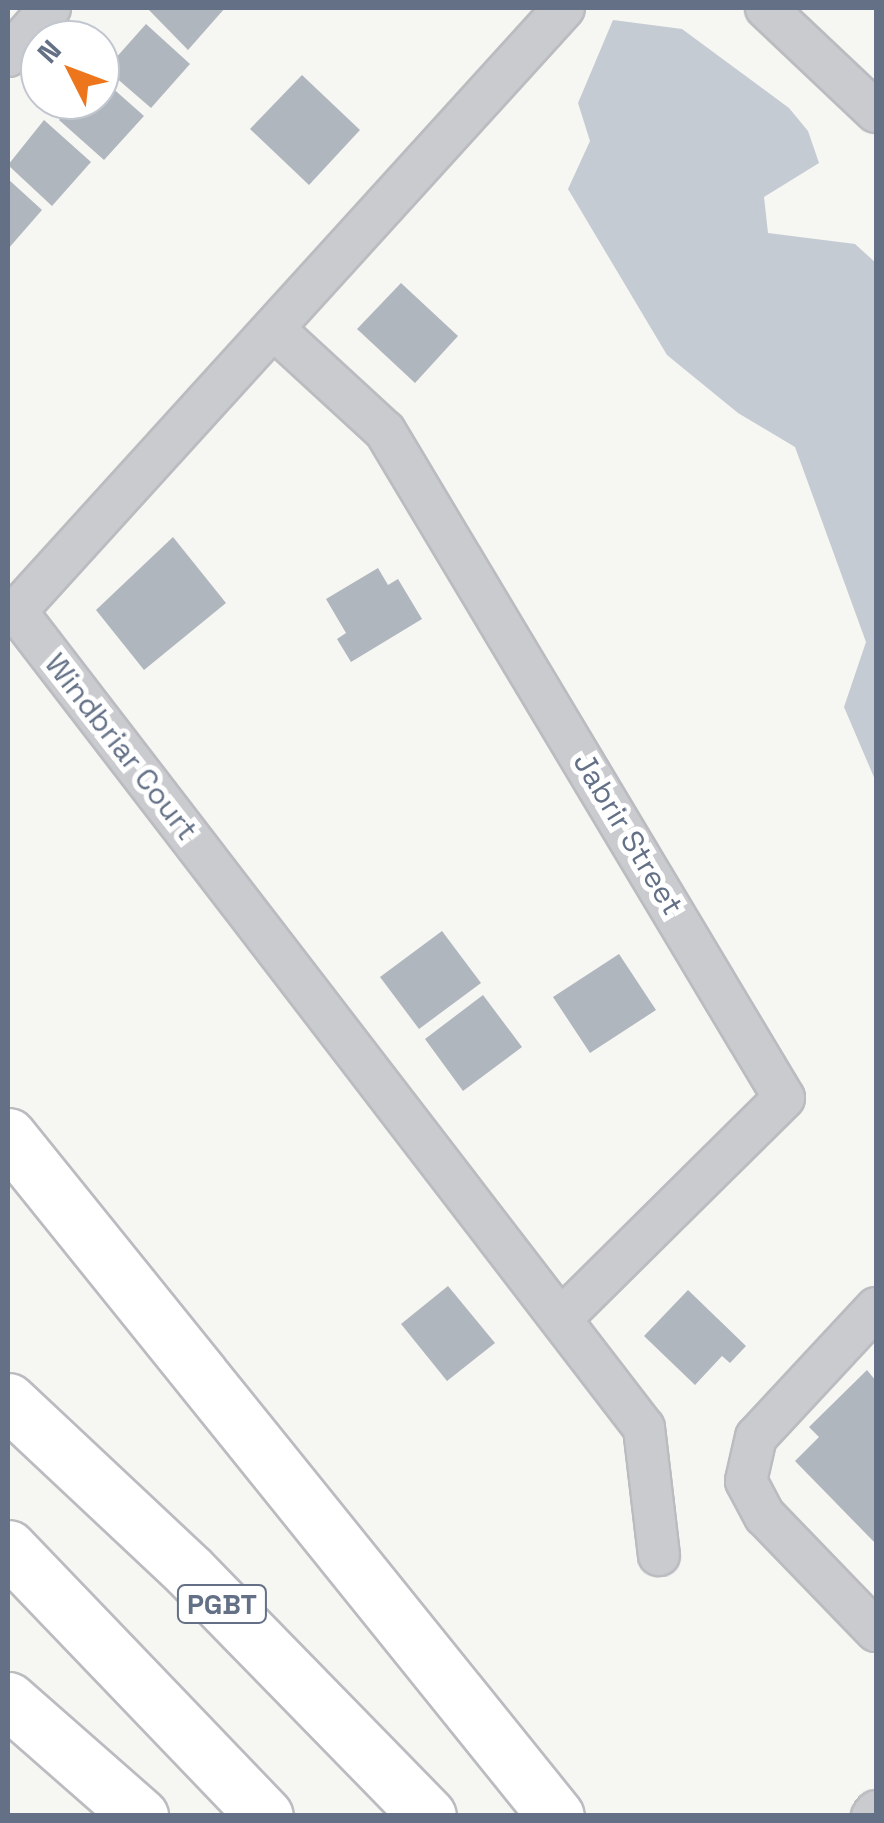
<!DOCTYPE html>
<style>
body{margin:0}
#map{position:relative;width:884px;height:1823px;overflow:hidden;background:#f6f6f3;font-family:"Space Grotesk",sans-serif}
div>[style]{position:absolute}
.water>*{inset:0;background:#c4cbd2}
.building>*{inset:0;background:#b0b6bd}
.roads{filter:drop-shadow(2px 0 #babcc0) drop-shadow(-2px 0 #babcc0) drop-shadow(0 2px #babcc0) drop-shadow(0 -2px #babcc0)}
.minor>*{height:40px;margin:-20px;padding:0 20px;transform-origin:20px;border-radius:20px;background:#c9cbcf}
.highway>*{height:55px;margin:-27.5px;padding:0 27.5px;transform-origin:27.5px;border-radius:27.5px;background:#fff}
span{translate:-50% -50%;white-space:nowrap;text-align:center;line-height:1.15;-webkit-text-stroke:10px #fff;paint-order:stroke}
.shield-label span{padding:2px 8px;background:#fff;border:2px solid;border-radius:8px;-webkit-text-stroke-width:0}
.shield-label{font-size:28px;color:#637086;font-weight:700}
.street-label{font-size:30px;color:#637086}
.frame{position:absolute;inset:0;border:10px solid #637086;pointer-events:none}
.north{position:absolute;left:20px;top:20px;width:100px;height:100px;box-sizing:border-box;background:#fff;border:2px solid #c1c6cf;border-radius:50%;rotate:312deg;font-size:28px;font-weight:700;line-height:40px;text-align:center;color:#637086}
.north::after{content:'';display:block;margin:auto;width:35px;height:45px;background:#ed761c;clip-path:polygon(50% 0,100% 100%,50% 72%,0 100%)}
</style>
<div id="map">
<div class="water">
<div style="clip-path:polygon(613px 20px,682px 29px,789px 108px,808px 131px,819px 163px,764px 197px,768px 233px,855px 244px,876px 263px,876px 782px,844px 707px,866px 642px,795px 447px,738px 413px,667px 355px,568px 189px,590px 141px,578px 103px)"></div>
</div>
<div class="building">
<div style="clip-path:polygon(147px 8px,225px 8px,188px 50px)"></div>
<div style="clip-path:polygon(146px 24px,190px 64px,151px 108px,106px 69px)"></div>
<div style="clip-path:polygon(302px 75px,360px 130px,309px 185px,250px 129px)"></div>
<div style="clip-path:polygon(100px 77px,144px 116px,104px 160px,59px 120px,77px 100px,100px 100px)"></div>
<div style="clip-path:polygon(44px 120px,91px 162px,52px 206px,8px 165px)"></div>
<div style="clip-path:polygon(8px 179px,42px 210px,8px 249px)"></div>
<div style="clip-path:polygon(401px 283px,458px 336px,415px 383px,357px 329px)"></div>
<div style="clip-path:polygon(173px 537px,226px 603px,144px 670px,96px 610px)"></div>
<div style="clip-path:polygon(378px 568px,388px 585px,398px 579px,422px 619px,351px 662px,337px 639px,346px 633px,326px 599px)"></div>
<div style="clip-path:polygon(442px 931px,481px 983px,419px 1029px,380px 977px)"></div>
<div style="clip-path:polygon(619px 954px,656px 1010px,590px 1053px,553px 997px)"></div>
<div style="clip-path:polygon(483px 995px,522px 1047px,463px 1091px,425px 1039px)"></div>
<div style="clip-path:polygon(448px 1286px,495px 1343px,447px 1381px,401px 1324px)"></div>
<div style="clip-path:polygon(688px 1290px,746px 1346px,730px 1363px,722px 1356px,695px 1385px,644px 1336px)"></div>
<div style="clip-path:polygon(867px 1370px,876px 1381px,876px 1544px,795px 1461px,819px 1437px,809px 1427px)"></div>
</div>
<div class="roads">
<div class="minor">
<div style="left:564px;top:8px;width:815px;rotate:132.26deg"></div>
<div style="left:16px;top:611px;width:1030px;rotate:52.45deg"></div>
<div style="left:644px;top:1428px;width:128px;rotate:83.3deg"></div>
<div style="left:766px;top:8px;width:151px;rotate:43.4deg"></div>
<div style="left:8px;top:56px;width:64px;rotate:-48.8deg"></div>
<div style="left:275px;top:330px;width:149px;rotate:42.6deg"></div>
<div style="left:385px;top:431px;width:777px;rotate:59.11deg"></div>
<div style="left:784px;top:1098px;width:314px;rotate:135.3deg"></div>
<div style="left:876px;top:1308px;width:176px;rotate:132.9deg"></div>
<div style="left:756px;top:1437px;width:45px;rotate:102.8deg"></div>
<div style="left:746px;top:1481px;width:40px;rotate:62deg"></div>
<div style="left:765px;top:1516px;width:160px;rotate:46deg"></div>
<div style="left:872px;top:1816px;width:6px;rotate:-51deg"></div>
</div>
<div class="highway">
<div style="left:8px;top:1136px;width:873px;rotate:51.14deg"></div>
<div style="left:8px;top:1401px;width:248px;rotate:43.2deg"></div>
<div style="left:189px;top:1571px;width:342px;rotate:45.7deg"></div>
<div style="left:8px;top:1548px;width:371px;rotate:46.2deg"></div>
<div style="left:8px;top:1700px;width:176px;rotate:41.3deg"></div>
</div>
</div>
<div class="shield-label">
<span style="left:222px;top:1604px">PGBT</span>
</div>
<div class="street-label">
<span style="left:121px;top:747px;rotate:52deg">Windbriar Court</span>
<span style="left:628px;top:834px;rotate:59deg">Jabrir Street</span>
</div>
<div class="frame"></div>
<div class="north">N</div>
</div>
